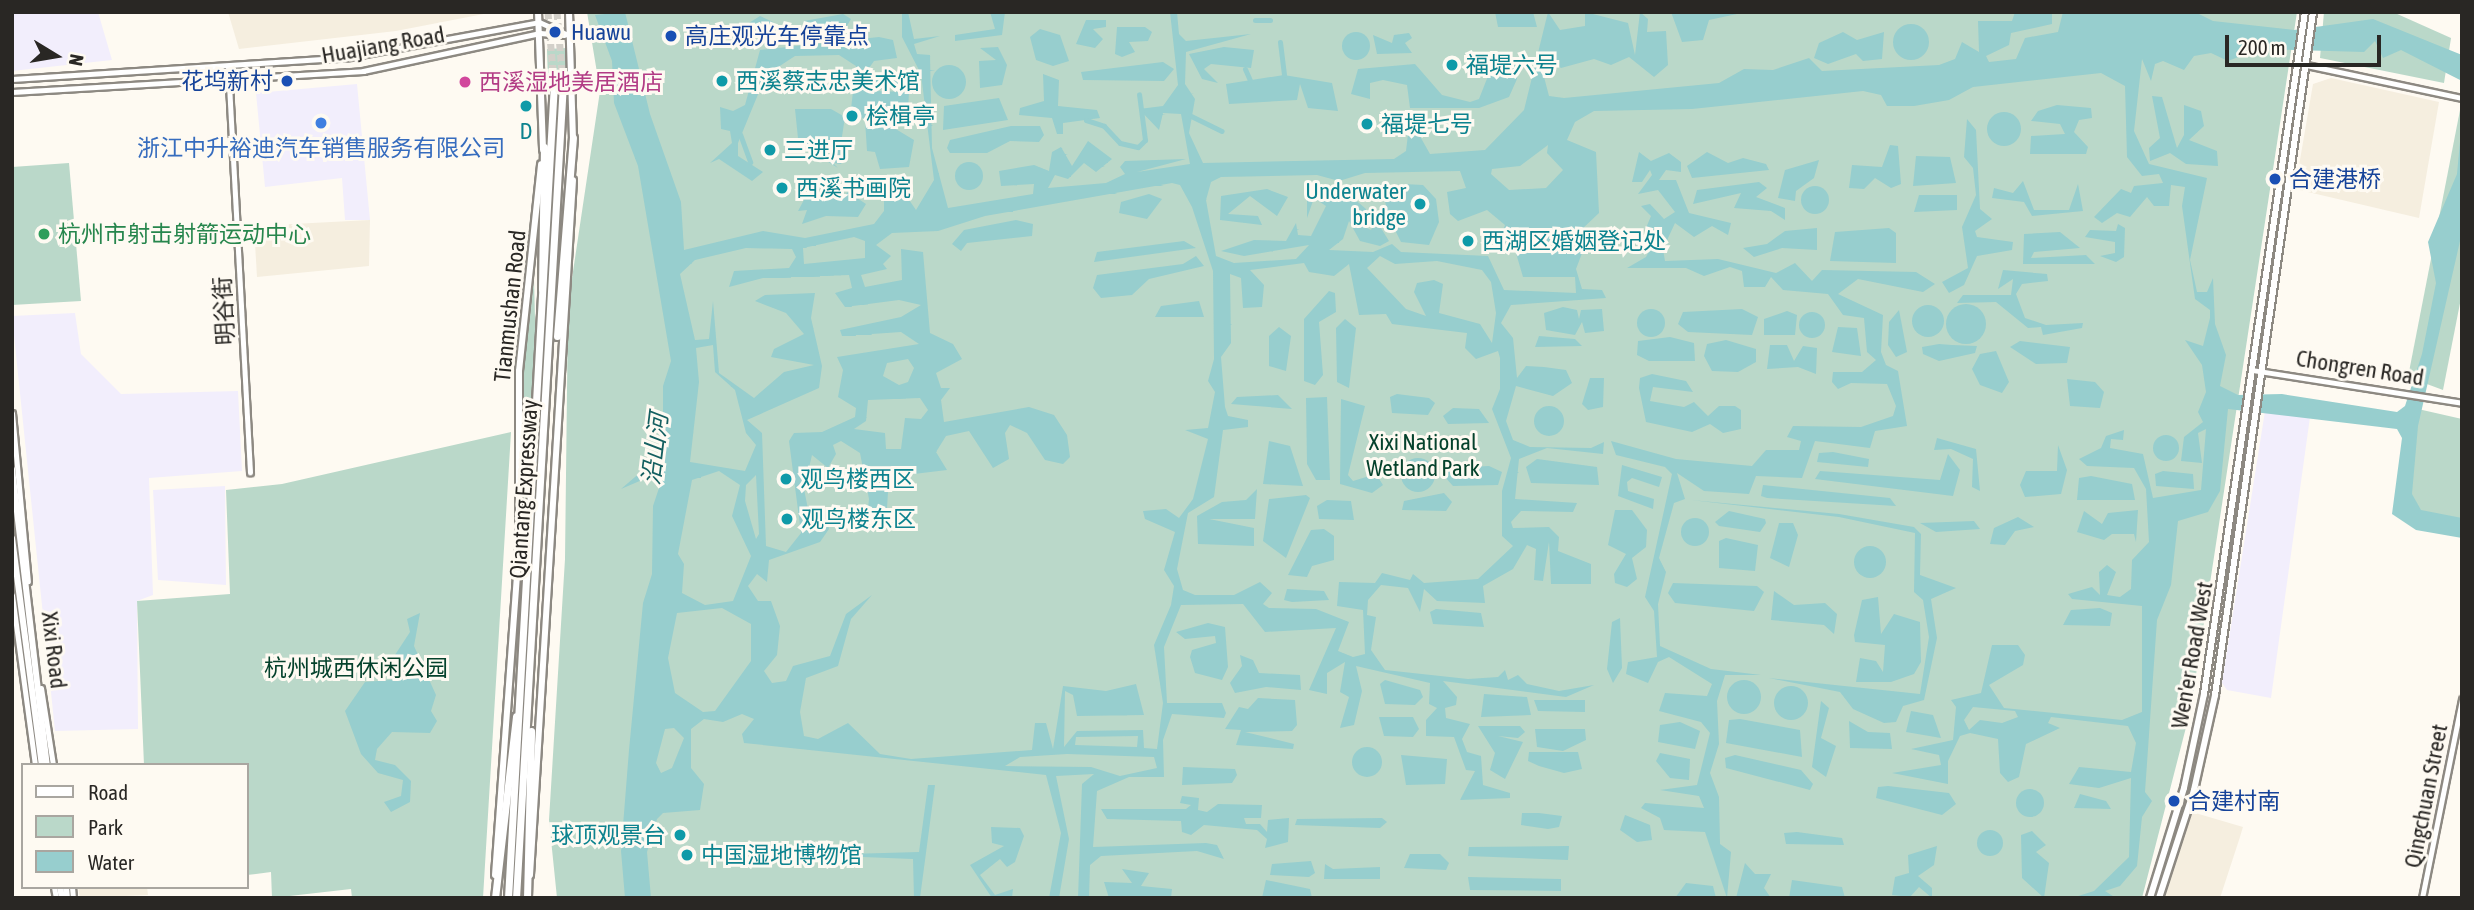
<!DOCTYPE html>
<meta charset="utf-8">
<style>
body{margin:0}
#map{position:relative;width:2474px;height:910px;overflow:hidden;background:#fefaf2;font-family:"Asap Condensed","Noto Sans SC",sans-serif}
div>[style]{position:absolute}
.built>*{inset:0;background:#f5eedf}
.industrial>*{inset:0;background:#f2eefc}
.green>*{inset:0;background:#bad8c9}
.water>*{inset:0;background:#97cece}
.round{border-radius:50%}
.canal>*{height:5px;margin:-2.5px;padding:0 2.5px;transform-origin:2.5px;border-radius:2.5px;background:#97cece}
.highway-tunnel>*{height:7px;margin-top:-3.5px;transform-origin:0;background:repeating-linear-gradient(90deg,#d3d0c9 0 7px,transparent 0 10.5px)}
.roads{filter:drop-shadow(2px 0 #8d8982) drop-shadow(-2px 0 #8d8982) drop-shadow(0 2px #8d8982) drop-shadow(0 -2px #8d8982)}
.minor>*{height:5px;margin:-2.5px;padding:0 2.5px;transform-origin:2.5px;border-radius:2.5px;background:#fff}
.major>*{height:6px;margin:-3px;padding:0 3px;transform-origin:3px;border-radius:3px;background:#fff}
.highway>*{height:7px;margin:-3.5px;padding:0 3.5px;transform-origin:3.5px;border-radius:3.5px;background:#fff}
.dots>*{width:19px;height:19px;translate:-50% -50%;box-sizing:border-box;border:4px solid #fefaf2;border-radius:50%}
span{translate:-50% -50%;white-space:nowrap;text-align:center;line-height:1.15;-webkit-text-stroke:6px #fefaf2;paint-order:stroke}
.transit-label{font-size:23px;color:#164399}
.left{translate:0 -50%;text-align:left}
.right{translate:-100% -50%;text-align:right}
.street-label{font-size:23px;color:#292724}
.culture-label{font-size:23px;color:#0d838f}
.hotel-label{font-size:23px;color:#b23c85}
.shop-label{font-size:23px;color:#366cbe}
.leisure-label{font-size:23px;color:#27864d}
.park-label{font-size:23px;color:#05422c}
.water-label{font-size:24px;color:#145f60;font-style:italic}
.frame{position:absolute;inset:0;border:14px solid #292724;pointer-events:none}
.legend{position:absolute;left:21px;top:763px;width:228px;height:126px;box-sizing:border-box;background:#fefaf2;border:2px solid #a9a6a0;margin:0;padding:9px 12px;list-style:none;font-size:21px;color:#292724}
.legend li{display:flex;align-items:center;gap:14px;height:35px}
.legend b{width:35px;border:2px solid #a9a6a0}
.north{position:absolute;left:21px;top:21px;width:70px;height:70px;-webkit-text-stroke:5px #fefaf2;paint-order:stroke;rotate:101deg;font-size:19px;font-weight:700;line-height:28px;text-align:center;color:#292724}
.north::after{content:'';display:block;margin:auto;width:24px;height:32px;background:#292724;clip-path:polygon(50% 0,100% 100%,50% 72%,0 100%)}
.scale{position:absolute;left:2225px;top:35px;width:156px;height:32px;box-sizing:border-box;border:4px solid #292724;border-top:0;padding-left:9px;font-size:21px;line-height:24px;white-space:nowrap;color:#292724;-webkit-text-stroke:5px #fefaf2;paint-order:stroke}
</style>
<div id="map">
<div class="built">
<div style="clip-path:polygon(228px 12px,494px 12px,396px 31px,239px 49px)"></div>
<div style="clip-path:polygon(2331px 78px,2439px 102px,2419px 218px,2295px 189px,2313px 84px)"></div>
<div style="clip-path:polygon(370px 220px,369px 266px,257px 277px,254px 226px)"></div>
<div style="clip-path:polygon(2192px 812px,2243px 827px,2239px 840px,2220px 898px,2164px 898px)"></div>
<div style="clip-path:polygon(78px 887px,147px 887px,148px 895px,80px 898px)"></div>
</div>
<div class="industrial">
<div style="clip-path:polygon(12px 12px,98px 12px,112px 60px,12px 71px)"></div>
<div style="clip-path:polygon(357px 84px,370px 220px,345px 220px,342px 178px,265px 187px,256px 93px)"></div>
<div style="clip-path:polygon(75px 313px,81px 354px,121px 394px,238px 391px,242px 471px,149px 478px,153px 595px,137px 601px,138px 729px,55px 731px,12px 316px)"></div>
<div style="clip-path:polygon(2265px 411px,2310px 417px,2271px 698px,2227px 690px,2222px 683px)"></div>
<div style="clip-path:polygon(225px 486px,226px 585px,158px 580px,153px 490px)"></div>
</div>
<div class="green">
<div style="clip-path:polygon(587px 12px,2297px 12px,2191px 708px,2142px 898px,557px 898px,549px 820px,565px 559px,568px 305px,600px 91px)"></div>
<div style="clip-path:polygon(2324px 12px,2395px 13px,2451px 38px,2444px 83px,2320px 58px)"></div>
<div style="clip-path:polygon(567px 48px,568px 82px,548px 82px,547px 49px)"></div>
<div style="clip-path:polygon(2461px 105px,2462px 293px,2443px 390px,2408px 377px)"></div>
<div style="clip-path:polygon(69px 163px,81px 301px,12px 305px,12px 167px)"></div>
<div style="clip-path:polygon(534px 280px,536px 356px,524px 516px,521px 395px)"></div>
<div style="clip-path:polygon(2418px 409px,2462px 419px,2462px 521px,2419px 512px,2409px 498px)"></div>
<div style="clip-path:polygon(511px 432px,483px 898px,352px 898px,351px 889px,272px 898px,271px 872px,247px 875px,247px 765px,144px 765px,137px 601px,230px 594px,226px 490px,282px 484px)"></div>
</div>
<div class="water">
<div style="clip-path:polygon(evenodd,625px 12px,650px 114px,681px 202px,684px 250px,763px 231px,805px 238px,874px 224px,884px 211px,884px 194px,905px 194px,916px 210px,934px 180px,921px 74px,902px 37px,902px 12px,908px 12px,914px 39px,940px 36px,914px 44px,917px 54px,930px 55px,932px 148px,948px 208px,1033px 194px,1034px 184px,1001px 186px,999px 171px,1034px 165px,1049px 171px,1052px 152px,1061px 147px,1072px 166px,1088px 141px,1112px 159px,1096px 172px,1084px 163px,1068px 179px,1055px 175px,1048px 188px,1106px 183px,1125px 174px,1120px 167px,1125px 161px,1186px 159px,1137px 172px,1190px 164px,1181px 114px,1163px 113px,1159px 130px,1139px 109px,1163px 106px,1178px 85px,1170px 12px,1177px 12px,1179px 34px,1186px 41px,1251px 34px,1186px 52px,1185px 84px,1195px 99px,1189px 133px,1203px 163px,1394px 159px,1406px 151px,1408px 134px,1417px 131px,1430px 154px,1485px 150px,1524px 110px,1548px 12px,1560px 30px,1585px 26px,1585px 12px,1628px 23px,1635px 55px,1640px 12px,1648px 19px,1647px 32px,1666px 31px,1668px 65px,1654px 77px,1629px 57px,1611px 65px,1594px 59px,1561px 68px,1549px 60px,1543px 73px,1549px 96px,1564px 98px,1719px 83px,1744px 69px,1773px 70px,1809px 58px,1822px 71px,1939px 65px,1955px 59px,1962px 42px,1979px 52px,1978px 21px,2012px 21px,2015px 12px,2052px 12px,2052px 24px,2011px 33px,2009px 45px,1986px 56px,1989px 62px,2016px 59px,2025px 38px,2058px 32px,2063px 12px,2195px 12px,2213px 21px,2294px 30px,2373px 19px,2462px 55px,2462px 81px,2401px 50px,2383px 58px,2375px 41px,2364px 52px,2259px 49px,2228px 61px,2211px 53px,2194px 56px,2184px 70px,2163px 61px,2155px 64px,2151px 81px,2142px 59px,2134px 131px,2149px 164px,2207px 178px,2190px 260px,2197px 292px,2207px 292px,2213px 278px,2215px 324px,2226px 355px,2220px 386px,2238px 395px,2282px 394px,2397px 412px,2405px 406px,2422px 354px,2436px 283px,2428px 242px,2457px 174px,2462px 120px,2460px 241px,2418px 426px,2412px 494px,2421px 510px,2462px 518px,2462px 538px,2416px 530px,2392px 514px,2402px 438px,2397px 429px,2228px 409px,2220px 491px,2208px 512px,2178px 521px,2171px 585px,2157px 620px,2145px 792px,2152px 801px,2142px 817px,2137px 866px,2120px 886px,2105px 891px,2116px 898px,2072px 898px,2094px 891px,2129px 857px,2131px 778px,2099px 788px,2069px 784px,2079px 767px,2131px 772px,2136px 743px,2128px 726px,2051px 717px,2048px 723px,2060px 728px,2026px 744px,2019px 777px,2008px 782px,2000px 773px,1998px 739px,1970px 733px,1960px 736px,1948px 761px,1948px 784px,1892px 773px,1941px 765px,1939px 755px,1911px 749px,1953px 740px,1956px 707px,1951px 700px,1981px 693px,1992px 645px,2018px 645px,2025px 655px,2023px 665px,1989px 685px,2004px 708px,2122px 720px,2142px 712px,2142px 606px,2072px 599px,2068px 594px,2092px 587px,2100px 595px,2099px 572px,2107px 565px,2116px 572px,2107px 595px,2120px 597px,2131px 589px,2132px 560px,2149px 542px,2146px 489px,2134px 468px,2087px 466px,2079px 459px,2101px 448px,2106px 436px,2124px 430px,2123px 440px,2111px 439px,2110px 448px,2143px 454px,2153px 498px,2201px 490px,2206px 429px,2198px 433px,2202px 463px,2181px 461px,2184px 437px,2203px 422px,2198px 412px,2206px 392px,2202px 365px,2185px 340px,2203px 346px,2210px 318px,2210px 310px,2195px 299px,2182px 206px,2185px 187px,2171px 185px,2169px 206px,2154px 206px,2147px 197px,2130px 217px,2117px 213px,2102px 223px,2094px 217px,2121px 189px,2131px 193px,2134px 186px,2163px 183px,2159px 174px,2142px 176px,2127px 157px,2125px 86px,2101px 73px,1973px 87px,1949px 100px,1914px 106px,1887px 106px,1881px 95px,1863px 91px,1692px 109px,1594px 111px,1575px 122px,1567px 140px,1596px 152px,1599px 213px,1580px 231px,1584px 248px,1576px 269px,1582px 289px,1602px 290px,1606px 298px,1511px 305px,1501px 323px,1513px 338px,1517px 378px,1526px 366px,1544px 367px,1566px 370px,1572px 383px,1553px 396px,1516px 386px,1506px 421px,1513px 440px,1530px 447px,1591px 448px,1604px 442px,1603px 454px,1547px 448px,1519px 459px,1515px 499px,1577px 503px,1573px 512px,1521px 511px,1511px 522px,1513px 528px,1549px 527px,1559px 537px,1558px 551px,1591px 564px,1591px 584px,1551px 584px,1549px 542px,1543px 581px,1534px 580px,1536px 549px,1527px 545px,1513px 569px,1483px 586px,1485px 603px,1437px 601px,1424px 589px,1420px 612px,1408px 588px,1381px 585px,1368px 600px,1367px 615px,1376px 617px,1371px 650px,1385px 670px,1468px 679px,1498px 677px,1505px 670px,1508px 680px,1518px 675px,1527px 684px,1559px 691px,1594px 685px,1566px 697px,1443px 681px,1457px 697px,1456px 705px,1445px 708px,1446px 718px,1470px 724px,1462px 739px,1467px 752px,1481px 756px,1483px 785px,1510px 793px,1510px 798px,1460px 800px,1475px 771px,1466px 770px,1454px 737px,1426px 736px,1426px 720px,1437px 708px,1429px 704px,1430px 683px,1356px 666px,1362px 691px,1354px 725px,1340px 728px,1349px 697px,1340px 692px,1345px 662px,1327px 673px,1327px 694px,1309px 690px,1336px 628px,1265px 632px,1243px 604px,1181px 605px,1164px 647px,1167px 703px,1222px 703px,1226px 713px,1224px 718px,1172px 714px,1163px 740px,1164px 777px,1129px 777px,1097px 791px,1093px 847px,1206px 843px,1217px 845px,1224px 859px,1197px 851px,1101px 856px,1090px 865px,1089px 898px,1078px 898px,1082px 784px,1094px 774px,1056px 776px,1069px 839px,1059px 898px,1049px 898px,1061px 833px,1046px 775px,744px 743px,742px 734px,754px 719px,742px 714px,723px 722px,704px 719px,691px 729px,691px 768px,704px 784px,700px 810px,663px 813px,657px 819px,647px 852px,651px 898px,625px 898px,621px 851px,629px 750px,643px 603px,652px 574px,653px 506px,660px 485px,656px 474px,621px 489px,663px 453px,663px 386px,671px 361px,638px 166px,614px 103px,612px 61px,595px 15px,625px 12px,1548px 145px,1547px 153px,1563px 170px,1546px 188px,1509px 190px,1491px 174px,1492px 169px,1520px 166px,1548px 145px,625px 12px,1460px 171px,1466px 188px,1447px 192px,1450px 214px,1458px 221px,1487px 210px,1505px 225px,1499px 243px,1513px 243px,1523px 277px,1575px 277px,1576px 293px,1504px 290px,1488px 256px,1401px 252px,1392px 244px,1373px 252px,1329px 250px,1343px 239px,1349px 221px,1360px 241px,1380px 246px,1389px 241px,1376px 220px,1371px 230px,1365px 227px,1366px 209px,1345px 191px,1307px 195px,1307px 218px,1314px 198px,1326px 206px,1311px 236px,1298px 235px,1296px 223px,1286px 241px,1254px 240px,1221px 251px,1244px 256px,1309px 245px,1296px 259px,1234px 263px,1216px 256px,1206px 200px,1211px 182px,1221px 177px,1317px 175px,1339px 181px,1365px 173px,1460px 171px,625px 12px,1172px 183px,1180px 185px,1192px 207px,1213px 271px,1214px 359px,1208px 381px,1215px 392px,1208px 428px,1185px 430px,1208px 439px,1193px 499px,1179px 518px,1166px 509px,1143px 511px,1145px 519px,1175px 532px,1164px 570px,1174px 586px,1171px 605px,1154px 645px,1163px 703px,1157px 749px,1144px 748px,1143px 730px,1077px 731px,1064px 747px,1065px 691px,1073px 695px,1077px 716px,1144px 715px,1136px 684px,1106px 691px,1063px 686px,1053px 749px,1046px 723px,1035px 723px,1032px 750px,911px 759px,880px 754px,848px 723px,818px 739px,804px 736px,800px 712px,806px 678px,838px 666px,851px 619px,872px 595px,846px 614px,830px 656px,793px 666px,786px 681px,772px 683px,764px 671px,777px 655px,780px 626px,771px 601px,758px 601px,748px 586px,757px 574px,767px 582px,769px 560px,820px 542px,829px 529px,825px 511px,808px 509px,804px 489px,812px 455px,828px 468px,836px 454px,833px 445px,841px 441px,860px 453px,869px 499px,866px 526px,887px 508px,889px 477px,947px 470px,936px 452px,946px 436px,969px 431px,993px 468px,1009px 459px,1005px 433px,1010px 425px,1027px 433px,1045px 460px,1063px 464px,1070px 457px,1067px 435px,1054px 415px,1029px 407px,944px 422px,941px 400px,950px 388px,941px 388px,936px 373px,962px 359px,953px 344px,930px 333px,923px 252px,901px 249px,902px 280px,865px 287px,861px 275px,887px 269px,883px 264px,891px 256px,876px 245px,892px 233px,938px 231px,985px 216px,1172px 183px,625px 12px,854px 237px,865px 241px,865px 258px,804px 264px,803px 248px,854px 237px,625px 12px,746px 248px,792px 249px,796px 257px,789px 268px,734px 271px,729px 287px,763px 278px,849px 275px,852px 288px,835px 293px,845px 307px,899px 300px,921px 305px,901px 317px,840px 330px,842px 336px,901px 332px,919px 344px,837px 357px,843px 370px,838px 397px,856px 408px,855px 417px,822px 432px,794px 433px,789px 441px,801px 533px,786px 552px,766px 546px,762px 433px,747px 420px,819px 388px,822px 366px,811px 318px,815px 293px,765px 295px,755px 301px,786px 313px,804px 334px,774px 349px,771px 357px,814px 365px,784px 372px,754px 398px,719px 373px,713px 301px,709px 339px,695px 340px,680px 274px,695px 260px,746px 248px,625px 12px,1380px 256px,1395px 264px,1437px 261px,1482px 270px,1491px 282px,1496px 313px,1492px 343px,1480px 324px,1439px 313px,1443px 284px,1434px 280px,1417px 283px,1414px 292px,1426px 316px,1406px 309px,1367px 268px,1380px 256px,625px 12px,1304px 263px,1309px 272px,1334px 276px,1349px 264px,1359px 315px,1386px 314px,1392px 324px,1467px 333px,1465px 348px,1476px 359px,1498px 351px,1500px 358px,1500px 389px,1492px 409px,1511px 458px,1502px 491px,1502px 536px,1513px 546px,1478px 579px,1424px 583px,1413px 574px,1410px 580px,1382px 573px,1375px 583px,1339px 582px,1337px 606px,1363px 610px,1365px 654px,1353px 657px,1338px 651px,1349px 622px,1316px 609px,1269px 608px,1263px 604px,1272px 593px,1260px 582px,1234px 595px,1195px 595px,1183px 590px,1177px 569px,1188px 513px,1214px 497px,1223px 430px,1248px 427px,1248px 420px,1228px 416px,1225px 407px,1221px 357px,1231px 343px,1230px 274px,1241px 278px,1243px 308px,1262px 307px,1264px 285px,1250px 270px,1304px 263px,625px 12px,713px 345px,715px 372px,735px 390px,746px 433px,756px 445px,745px 471px,690px 462px,699px 382px,696px 348px,713px 345px,625px 12px,908px 359px,914px 368px,908px 382px,899px 385px,883px 376px,887px 363px,908px 359px,625px 12px,920px 398px,928px 410px,921px 419px,905px 418px,901px 449px,886px 449px,885px 433px,854px 429px,866px 421px,868px 400px,920px 398px,625px 12px,719px 471px,740px 485px,732px 516px,751px 556px,733px 601px,705px 605px,682px 593px,684px 564px,678px 554px,692px 480px,719px 471px,625px 12px,756px 475px,759px 534px,756px 539px,745px 501px,746px 485px,756px 475px,625px 12px,722px 608px,751px 624px,751px 661px,715px 711px,703px 712px,675px 693px,668px 658px,677px 613px,722px 608px,625px 12px,1973px 707px,2015px 711px,2018px 717px,2002px 723px,1980px 720px,1969px 730px,1964px 720px,1973px 707px,625px 12px,674px 728px,684px 738px,672px 768px,661px 773px,656px 763px,665px 729px,674px 728px,625px 12px,1138px 736px,1137px 747px,1075px 745px,1076px 737px,1138px 736px,625px 12px,1067px 754px,1154px 757px,1157px 768px,1120px 776px,1091px 767px,1005px 766px,1020px 757px,1067px 754px)"></div>
<div style="clip-path:polygon(990px 12px,1005px 12px,1002px 35px,955px 41px,955px 35px,995px 29px)"></div>
<div style="clip-path:polygon(1495px 12px,1533px 12px,1537px 27px,1498px 27px)"></div>
<div style="clip-path:polygon(1671px 12px,1736px 12px,1737px 14px,1709px 20px,1703px 40px,1682px 42px)"></div>
<div style="clip-path:polygon(843px 14px,851px 19px,845px 29px,804px 35px,804px 21px)"></div>
<div style="clip-path:polygon(760px 16px,773px 22px,775px 31px,762px 39px,741px 28px)"></div>
<div style="clip-path:polygon(1086px 20px,1106px 20px,1106px 27px,1093px 29px,1103px 39px,1095px 48px,1076px 44px)"></div>
<div class="round" style="left:1893px;top:24px;width:36px;height:36px"></div>
<div style="clip-path:polygon(1117px 27px,1145px 27px,1152px 32px,1148px 41px,1129px 42px,1135px 52px,1122px 57px,1115px 54px)"></div>
<div style="clip-path:polygon(1040px 29px,1060px 35px,1069px 61px,1053px 66px,1036px 60px,1030px 37px)"></div>
<div style="clip-path:polygon(1843px 32px,1857px 40px,1884px 32px,1882px 59px,1863px 61px,1856px 54px,1828px 64px,1814px 58px,1819px 43px)"></div>
<div class="round" style="left:1342px;top:32px;width:28px;height:28px"></div>
<div style="clip-path:polygon(1409px 33px,1412px 38px,1405px 43px,1412px 53px,1377px 54px,1373px 35px,1392px 43px,1394px 35px)"></div>
<div style="clip-path:polygon(879px 37px,893px 40px,897px 58px,874px 61px,867px 71px,905px 78px,905px 84px,873px 91px,909px 92px,908px 111px,889px 125px,914px 140px,909px 167px,880px 169px,875px 152px,867px 151px,865px 120px,851px 109px,856px 66px,839px 55px,795px 56px,766px 75px,738px 143px,738px 156px,763px 172px,752px 181px,719px 159px,710px 163px,732px 143px,730px 131px,721px 129px,720px 107px,733px 111px,745px 105px,760px 50px)"></div>
<div style="clip-path:polygon(998px 47px,1007px 65px,1002px 85px,980px 88px,979px 61px,996px 60px,980px 48px)"></div>
<div style="clip-path:polygon(1224px 47px,1254px 50px,1251px 68px,1211px 64px,1204px 69px,1218px 83px,1202px 79px,1189px 54px)"></div>
<div style="clip-path:polygon(1513px 60px,1518px 61px,1517px 79px,1509px 97px,1479px 108px,1410px 108px,1407px 85px,1383px 80px,1370px 83px,1370px 99px,1351px 94px,1358px 69px,1415px 64px,1442px 95px,1470px 102px,1479px 99px,1490px 71px)"></div>
<div style="clip-path:polygon(1163px 62px,1174px 69px,1164px 81px,1083px 80px,1081px 72px)"></div>
<div class="round" style="left:932px;top:65px;width:34px;height:34px"></div>
<div style="clip-path:polygon(1043px 74px,1059px 80px,1058px 106px,1097px 110px,1100px 118px,1063px 123px,1063px 134px,1057px 134px,1052px 118px,1019px 115px,1020px 108px,1044px 101px)"></div>
<div style="clip-path:polygon(1284px 75px,1332px 83px,1338px 111px,1308px 108px,1300px 84px,1297px 100px,1229px 104px,1226px 84px)"></div>
<div style="clip-path:polygon(2152px 96px,2162px 97px,2177px 148px,2184px 135px,2184px 105px,2201px 111px,2204px 126px,2189px 140px,2217px 151px,2218px 166px,2186px 164px,2170px 153px,2150px 161px,2149px 148px,2160px 138px)"></div>
<div style="clip-path:polygon(999px 98px,1008px 120px,943px 130px,944px 106px)"></div>
<div style="clip-path:polygon(2057px 105px,2091px 108px,2092px 118px,2079px 120px,2074px 132px,2088px 147px,2086px 154px,2030px 154px,2031px 136px,2065px 134px,2060px 124px,2031px 121px,2038px 111px)"></div>
<div style="clip-path:polygon(795px 109px,831px 109px,845px 117px,841px 143px,846px 155px,841px 164px,833px 163px,838px 168px,825px 160px,832px 153px,824px 147px,833px 147px,834px 139px,799px 148px)"></div>
<div class="round" style="left:1987px;top:112px;width:34px;height:34px"></div>
<div style="clip-path:polygon(1967px 119px,1976px 130px,1980px 209px,1992px 219px,1975px 231px,1977px 237px,2013px 242px,2012px 250px,1977px 256px,1964px 285px,1949px 293px,1942px 282px,1968px 268px,1962px 227px,1976px 195px,1973px 168px,1964px 157px)"></div>
<div style="clip-path:polygon(1011px 126px,1040px 126px,1044px 135px,1039px 142px,1010px 141px,987px 153px,950px 153px,947px 148px,950px 140px)"></div>
<div style="clip-path:polygon(1890px 145px,1898px 146px,1901px 184px,1891px 188px,1875px 178px,1864px 189px,1849px 188px,1852px 165px,1882px 167px)"></div>
<div style="clip-path:polygon(1639px 152px,1651px 161px,1669px 153px,1681px 162px,1681px 172px,1666px 170px,1659px 180px,1676px 180px,1689px 213px,1731px 223px,1728px 235px,1712px 226px,1694px 237px,1675px 223px,1663px 249px,1665px 261px,1718px 259px,1776px 273px,1795px 263px,1812px 281px,1822px 270px,1916px 272px,1935px 284px,1923px 292px,1858px 279px,1838px 294px,1883px 315px,1881px 352px,1886px 365px,1898px 371px,1907px 426px,1875px 431px,1870px 448px,1815px 441px,1802px 478px,1756px 476px,1749px 494px,1704px 491px,1677px 473px,1685px 499px,1674px 503px,1659px 558px,1666px 572px,1658px 604px,1660px 646px,1711px 669px,1761px 675px,1725px 675px,1717px 701px,1719px 744px,1710px 773px,1719px 797px,1720px 844px,1731px 852px,1727px 898px,1705px 832px,1664px 830px,1660px 818px,1641px 808px,1645px 803px,1704px 808px,1699px 796px,1660px 790px,1697px 785px,1710px 733px,1701px 722px,1659px 711px,1665px 693px,1707px 696px,1712px 684px,1669px 657px,1658px 662px,1648px 683px,1626px 674px,1628px 662px,1657px 657px,1654px 611px,1645px 597px,1672px 474px,1665px 467px,1616px 455px,1611px 441px,1676px 459px,1752px 466px,1766px 450px,1799px 450px,1801px 441px,1787px 437px,1793px 426px,1861px 427px,1893px 416px,1896px 406px,1887px 384px,1851px 383px,1838px 389px,1832px 382px,1833px 372px,1862px 372px,1876px 360px,1867px 352px,1864px 318px,1843px 315px,1828px 294px,1783px 290px,1771px 277px,1765px 287px,1744px 287px,1742px 271px,1730px 267px,1704px 276px,1686px 268px,1627px 268px,1646px 257px,1654px 242px,1646px 228px,1651px 216px,1641px 206px,1650px 204px,1664px 219px,1675px 212px,1658px 190px,1638px 194px,1652px 175px,1650px 170px,1642px 182px,1632px 182px)"></div>
<div style="clip-path:polygon(1707px 152px,1728px 163px,1743px 158px,1766px 164px,1769px 170px,1692px 178px,1687px 166px)"></div>
<div style="clip-path:polygon(1916px 156px,1950px 157px,1956px 183px,1913px 186px)"></div>
<div style="clip-path:polygon(1819px 160px,1814px 178px,1796px 191px,1795px 201px,1778px 198px,1785px 170px)"></div>
<div class="round" style="left:955px;top:162px;width:28px;height:28px"></div>
<div style="clip-path:polygon(2023px 181px,2034px 210px,2069px 210px,2078px 184px,2083px 211px,2032px 216px,2024px 202px,1992px 198px,1994px 188px,2013px 193px)"></div>
<div style="clip-path:polygon(1759px 182px,1767px 188px,1756px 197px,1785px 208px,1785px 220px,1771px 211px,1734px 208px,1741px 193px,1693px 204px,1697px 190px)"></div>
<div style="clip-path:polygon(1403px 184px,1423px 185px,1436px 199px,1439px 222px,1429px 245px,1401px 242px,1389px 218px,1383px 193px)"></div>
<div class="round" style="left:1801px;top:186px;width:28px;height:28px"></div>
<div style="clip-path:polygon(1267px 189px,1288px 197px,1277px 216px,1250px 196px,1228px 214px,1258px 216px,1262px 225px,1220px 220px,1221px 196px)"></div>
<div style="clip-path:polygon(848px 192px,866px 204px,858px 217px,826px 216px,802px 224px,807px 210px,798px 211px,805px 198px,842px 198px)"></div>
<div style="clip-path:polygon(1149px 194px,1162px 199px,1147px 219px,1119px 213px,1121px 202px)"></div>
<div style="clip-path:polygon(1919px 195px,1957px 195px,1957px 210px,1914px 212px)"></div>
<div style="clip-path:polygon(1016px 220px,1033px 224px,1032px 236px,967px 243px,961px 251px,952px 244px,964px 230px)"></div>
<div style="clip-path:polygon(2118px 224px,2125px 228px,2124px 257px,2116px 262px,2100px 256px,2115px 253px,2115px 242px,2085px 237px,2090px 230px,2116px 231px)"></div>
<div style="clip-path:polygon(1817px 228px,1817px 250px,1782px 248px,1754px 257px,1743px 248px,1767px 244px,1785px 231px)"></div>
<div style="clip-path:polygon(1889px 228px,1896px 233px,1896px 263px,1830px 261px,1835px 232px)"></div>
<div style="clip-path:polygon(2060px 232px,2080px 248px,2034px 252px,2031px 258px,2086px 255px,2095px 264px,2023px 264px,2024px 234px)"></div>
<div style="clip-path:polygon(1184px 241px,1196px 248px,1094px 262px,1097px 252px)"></div>
<div style="clip-path:polygon(1196px 256px,1204px 266px,1149px 279px,1132px 295px,1101px 298px,1093px 288px,1097px 275px,1183px 264px)"></div>
<div style="clip-path:polygon(2003px 270px,2047px 274px,2048px 281px,2022px 284px,2016px 294px,2025px 318px,2046px 325px,2083px 323px,2082px 328px,2043px 335px,2041px 327px,2028px 328px,1996px 302px,1957px 303px,1963px 295px,2011px 295px,2013px 279px,1998px 289px)"></div>
<div style="clip-path:polygon(1329px 291px,1335px 293px,1336px 312px,1319px 322px,1323px 375px,1315px 385px,1304px 381px,1304px 319px)"></div>
<div style="clip-path:polygon(1199px 301px,1204px 317px,1155px 317px,1161px 306px)"></div>
<div class="round" style="left:1946px;top:304px;width:40px;height:40px"></div>
<div class="round" style="left:1912px;top:305px;width:32px;height:32px"></div>
<div style="clip-path:polygon(1563px 307px,1577px 310px,1579px 319px,1581px 310px,1602px 309px,1604px 331px,1585px 333px,1582px 322px,1575px 335px,1546px 330px,1544px 313px)"></div>
<div style="clip-path:polygon(1742px 309px,1758px 317px,1752px 335px,1688px 332px,1678px 324px,1683px 312px)"></div>
<div class="round" style="left:1637px;top:309px;width:28px;height:28px"></div>
<div style="clip-path:polygon(1899px 310px,1907px 352px,1896px 357px,1888px 345px,1889px 322px)"></div>
<div style="clip-path:polygon(1787px 311px,1797px 315px,1795px 335px,1764px 335px,1764px 319px)"></div>
<div class="round" style="left:1799px;top:312px;width:26px;height:26px"></div>
<div style="clip-path:polygon(1345px 319px,1356px 328px,1349px 388px,1337px 382px,1336px 328px)"></div>
<div style="clip-path:polygon(1279px 327px,1291px 336px,1286px 371px,1269px 366px,1269px 336px)"></div>
<div style="clip-path:polygon(1838px 327px,1857px 328px,1861px 356px,1832px 352px)"></div>
<div style="clip-path:polygon(1539px 336px,1575px 339px,1582px 346px,1535px 347px)"></div>
<div style="clip-path:polygon(1670px 337px,1694px 343px,1695px 361px,1649px 361px,1637px 355px,1638px 341px)"></div>
<div style="clip-path:polygon(1726px 340px,1756px 349px,1756px 362px,1738px 372px,1712px 371px,1704px 356px,1707px 344px)"></div>
<div style="clip-path:polygon(2020px 341px,2070px 347px,2067px 363px,2036px 364px,2010px 347px)"></div>
<div style="clip-path:polygon(1939px 344px,1952px 345px,1977px 346px,1975px 353px,1939px 361px,1923px 354px,1922px 347px)"></div>
<div style="clip-path:polygon(1770px 345px,1787px 345px,1794px 361px,1803px 346px,1817px 348px,1816px 374px,1798px 367px,1767px 369px)"></div>
<div style="clip-path:polygon(1996px 351px,2009px 382px,2002px 393px,1980px 385px,1972px 369px,1980px 354px)"></div>
<div style="clip-path:polygon(1652px 374px,1686px 381px,1693px 392px,1653px 387px,1650px 401px,1684px 407px,1694px 402px,1708px 416px,1719px 406px,1735px 406px,1741px 410px,1741px 429px,1723px 433px,1710px 424px,1692px 432px,1646px 422px,1639px 388px,1640px 378px)"></div>
<div style="clip-path:polygon(1590px 378px,1604px 378px,1603px 407px,1588px 410px,1582px 404px)"></div>
<div style="clip-path:polygon(2067px 379px,2095px 382px,2104px 392px,2100px 408px,2070px 406px)"></div>
<div style="clip-path:polygon(1397px 394px,1429px 398px,1435px 403px,1428px 415px,1392px 413px,1390px 397px)"></div>
<div style="clip-path:polygon(1278px 395px,1292px 409px,1231px 404px,1237px 397px)"></div>
<div style="clip-path:polygon(1327px 397px,1330px 480px,1316px 480px,1307px 464px,1306px 398px)"></div>
<div style="clip-path:polygon(1341px 399px,1365px 406px,1348px 475px,1353px 481px,1376px 474px,1383px 485px,1372px 493px,1340px 484px)"></div>
<div class="round" style="left:1534px;top:406px;width:30px;height:30px"></div>
<div style="clip-path:polygon(1453px 408px,1479px 409px,1489px 423px,1448px 424px,1443px 416px)"></div>
<div class="round" style="left:2153px;top:435px;width:26px;height:26px"></div>
<div style="clip-path:polygon(1937px 438px,1976px 449px,1980px 491px,1972px 487px,1973px 459px,1951px 449px,1934px 450px)"></div>
<div style="clip-path:polygon(1269px 441px,1290px 446px,1303px 486px,1263px 484px)"></div>
<div style="clip-path:polygon(2058px 445px,2067px 470px,2061px 494px,2025px 497px,2020px 485px,2026px 471px,2057px 471px)"></div>
<div style="clip-path:polygon(1833px 452px,1869px 459px,1868px 467px,1817px 462px,1819px 453px)"></div>
<div style="clip-path:polygon(1948px 454px,1960px 470px,1953px 496px,1815px 479px,1820px 471px,1940px 480px)"></div>
<div class="round" style="left:1401px;top:458px;width:34px;height:34px"></div>
<div style="clip-path:polygon(1537px 459px,1597px 467px,1599px 485px,1531px 483px,1526px 467px)"></div>
<div style="clip-path:polygon(1622px 465px,1662px 477px,1659px 487px,1632px 478px,1627px 482px,1628px 491px,1654px 499px,1653px 509px,1618px 496px)"></div>
<div style="clip-path:polygon(1489px 466px,1502px 472px,1498px 485px,1453px 486px,1444px 476px,1450px 468px)"></div>
<div style="clip-path:polygon(2163px 471px,2193px 474px,2194px 489px,2156px 486px,2155px 474px)"></div>
<div style="clip-path:polygon(2091px 476px,2132px 484px,2135px 500px,2077px 500px,2079px 478px)"></div>
<div style="clip-path:polygon(1763px 485px,1890px 498px,1896px 506px,1767px 498px,1761px 496px)"></div>
<div style="clip-path:polygon(1257px 489px,1255px 519px,1209px 519px,1254px 528px,1254px 546px,1198px 544px,1197px 516px,1222px 502px,1246px 500px)"></div>
<div style="clip-path:polygon(1444px 493px,1452px 502px,1446px 511px,1402px 510px,1404px 501px)"></div>
<div style="clip-path:polygon(1306px 495px,1310px 498px,1286px 558px,1263px 541px,1269px 499px)"></div>
<div style="clip-path:polygon(1327px 500px,1351px 501px,1354px 520px,1319px 519px,1317px 506px)"></div>
<div style="clip-path:polygon(1691px 500px,1839px 514px,1914px 527px,1921px 534px,1920px 575px,1956px 588px,1931px 599px,1937px 638px,1924px 700px,1903px 706px,1896px 722px,1884px 723px,1853px 709px,1840px 692px,1769px 678px,1920px 694px,1929px 637px,1923px 600px,1914px 592px,1915px 533px,1839px 517px)"></div>
<div style="clip-path:polygon(1615px 510px,1632px 510px,1647px 530px,1646px 547px,1632px 558px,1637px 579px,1627px 587px,1615px 583px,1614px 574px,1626px 554px,1608px 545px)"></div>
<div style="clip-path:polygon(2138px 510px,2136px 542px,2134px 534px,2112px 534px,2104px 540px,2077px 532px,2084px 511px,2102px 524px,2108px 513px)"></div>
<div style="clip-path:polygon(1729px 511px,1765px 519px,1766px 523px,1760px 532px,1719px 526px,1715px 522px)"></div>
<div style="clip-path:polygon(2018px 517px,2034px 527px,2015px 531px,2005px 545px,1990px 544px,1994px 528px)"></div>
<div class="round" style="left:1681px;top:518px;width:28px;height:28px"></div>
<div style="clip-path:polygon(1974px 521px,1980px 529px,1936px 532px,1920px 523px)"></div>
<div style="clip-path:polygon(1779px 523px,1793px 523px,1798px 535px,1789px 567px,1770px 558px)"></div>
<div style="clip-path:polygon(1324px 529px,1334px 536px,1334px 560px,1312px 566px,1307px 577px,1288px 575px,1311px 530px)"></div>
<div style="clip-path:polygon(1726px 538px,1758px 545px,1755px 571px,1719px 568px,1719px 541px)"></div>
<div class="round" style="left:1854px;top:546px;width:32px;height:32px"></div>
<div style="clip-path:polygon(1673px 583px,1757px 586px,1764px 592px,1754px 611px,1675px 603px,1668px 593px)"></div>
<div style="clip-path:polygon(1287px 589px,1324px 591px,1329px 600px,1292px 602px,1284px 600px)"></div>
<div style="clip-path:polygon(1774px 591px,1794px 605px,1825px 603px,1837px 614px,1834px 634px,1824px 625px,1771px 620px)"></div>
<div style="clip-path:polygon(1878px 597px,1881px 634px,1894px 614px,1920px 622px,1921px 662px,1914px 674px,1891px 682px,1856px 682px,1860px 658px,1876px 661px,1883px 672px,1885px 645px,1855px 642px,1854px 635px,1862px 600px)"></div>
<div style="clip-path:polygon(2100px 608px,2112px 613px,2110px 626px,2063px 625px,2071px 610px)"></div>
<div style="clip-path:polygon(1436px 609px,1481px 613px,1484px 627px,1433px 624px,1430px 612px)"></div>
<div style="clip-path:polygon(420px 613px,414px 646px,436px 695px,431px 711px,437px 721px,430px 733px,392px 732px,377px 749px,375px 760px,395px 765px,411px 781px,410px 802px,391px 812px,384px 802px,401px 796px,403px 780px,378px 773px,361px 754px,345px 711px,365px 682px,402px 679px,404px 669px,391px 661px,410px 632px,407px 619px)"></div>
<div style="clip-path:polygon(1620px 618px,1622px 668px,1613px 683px,1607px 669px,1612px 622px)"></div>
<div style="clip-path:polygon(1208px 623px,1225px 627px,1228px 667px,1222px 680px,1195px 673px,1190px 657px,1192px 650px,1216px 643px,1215px 636px,1185px 639px,1176px 632px)"></div>
<div style="clip-path:polygon(1240px 655px,1253px 660px,1259px 673px,1300px 675px,1301px 690px,1266px 687px,1235px 693px,1230px 683px,1242px 666px)"></div>
<div class="round" style="left:1727px;top:680px;width:34px;height:34px"></div>
<div style="clip-path:polygon(1385px 680px,1420px 690px,1423px 697px,1415px 705px,1385px 704px,1380px 684px)"></div>
<div class="round" style="left:1774px;top:686px;width:34px;height:34px"></div>
<div style="clip-path:polygon(1484px 694px,1527px 697px,1531px 715px,1481px 717px)"></div>
<div style="clip-path:polygon(1258px 698px,1295px 700px,1297px 725px,1292px 731px,1245px 732px,1294px 744px,1293px 749px,1236px 745px,1241px 730px,1225px 729px,1239px 707px,1248px 709px)"></div>
<div style="clip-path:polygon(1534px 700px,1585px 700px,1585px 712px,1538px 711px)"></div>
<div style="clip-path:polygon(1821px 701px,1829px 708px,1821px 738px,1836px 746px,1826px 777px,1812px 767px)"></div>
<div style="clip-path:polygon(1911px 711px,1933px 715px,1941px 738px,1906px 732px)"></div>
<div style="clip-path:polygon(1379px 717px,1413px 717px,1419px 729px,1413px 737px,1384px 736px)"></div>
<div style="clip-path:polygon(1740px 719px,1800px 730px,1802px 757px,1726px 743px,1729px 720px)"></div>
<div style="clip-path:polygon(1849px 721px,1868px 732px,1890px 733px,1892px 749px,1850px 748px)"></div>
<div style="clip-path:polygon(1680px 722px,1700px 731px,1695px 749px,1658px 742px,1660px 725px)"></div>
<div style="clip-path:polygon(1478px 726px,1520px 726px,1525px 732px,1518px 738px,1498px 736px,1523px 742px,1505px 779px,1490px 770px,1495px 753px)"></div>
<div style="clip-path:polygon(1535px 729px,1585px 729px,1586px 740px,1563px 751px,1537px 747px)"></div>
<div class="round" style="left:1352px;top:747px;width:30px;height:30px"></div>
<div style="clip-path:polygon(1529px 752px,1578px 752px,1582px 769px,1564px 773px,1539px 766px,1528px 761px)"></div>
<div style="clip-path:polygon(1660px 753px,1690px 759px,1689px 780px,1670px 778px,1656px 761px)"></div>
<div style="clip-path:polygon(1401px 755px,1447px 759px,1445px 784px,1406px 785px)"></div>
<div style="clip-path:polygon(1735px 755px,1801px 770px,1813px 784px,1810px 790px,1726px 768px,1725px 758px)"></div>
<div style="clip-path:polygon(1183px 767px,1235px 769px,1237px 775px,1232px 783px,1182px 785px)"></div>
<div style="clip-path:polygon(928px 785px,935px 785px,920px 898px,914px 898px,913px 859px,813px 855px,919px 852px)"></div>
<div style="clip-path:polygon(1888px 786px,1949px 793px,1956px 804px,1942px 815px,1876px 798px,1878px 787px)"></div>
<div class="round" style="left:2016px;top:789px;width:28px;height:28px"></div>
<div style="clip-path:polygon(2080px 794px,2106px 801px,2111px 809px,2074px 808px)"></div>
<div style="clip-path:polygon(1182px 796px,1199px 798px,1198px 810px,1207px 812px,1218px 804px,1262px 805px,1261px 818px,1244px 818px,1246px 824px,1260px 824px,1267px 832px,1268px 820px,1289px 818px,1288px 842px,1265px 848px,1267px 839px,1257px 830px,1204px 825px,1191px 835px,1182px 832px,1181px 821px,1107px 819px,1101px 809px,1186px 809px,1191px 805px,1180px 803px)"></div>
<div style="clip-path:polygon(1522px 813px,1539px 813px,1562px 816px,1559px 827px,1548px 829px,1521px 825px)"></div>
<div style="clip-path:polygon(1625px 815px,1650px 825px,1652px 840px,1637px 842px,1620px 830px)"></div>
<div style="clip-path:polygon(1382px 818px,1387px 822px,1380px 828px,1295px 825px,1297px 819px)"></div>
<div style="clip-path:polygon(991px 827px,1020px 828px,1024px 836px,1015px 862px,1007px 867px,1000px 859px,980px 875px,995px 895px,1013px 889px,1012px 898px,992px 898px,970px 865px,1004px 846px,992px 843px)"></div>
<div class="round" style="left:1977px;top:830px;width:26px;height:26px"></div>
<div style="clip-path:polygon(2032px 831px,2046px 845px,2036px 852px,2049px 863px,2044px 898px,2022px 878px,2021px 835px)"></div>
<div style="clip-path:polygon(1797px 832px,1842px 838px,1844px 845px,1786px 844px,1784px 833px)"></div>
<div style="clip-path:polygon(1569px 846px,1568px 860px,1468px 856px,1469px 847px)"></div>
<div style="clip-path:polygon(1937px 846px,1934px 865px,1918px 876px,1932px 888px,1932px 898px,1919px 887px,1910px 897px,1892px 895px,1895px 877px,1909px 873px,1908px 855px)"></div>
<div style="clip-path:polygon(1410px 854px,1440px 854px,1449px 863px,1446px 870px,1404px 868px)"></div>
<div style="clip-path:polygon(1311px 861px,1315px 873px,1309px 877px,1270px 875px,1272px 864px)"></div>
<div style="clip-path:polygon(1745px 863px,1755px 874px,1771px 874px,1764px 888px,1771px 898px,1736px 898px)"></div>
<div style="clip-path:polygon(1325px 864px,1333px 869px,1380px 867px,1380px 879px,1324px 879px)"></div>
<div style="clip-path:polygon(1122px 869px,1149px 873px,1141px 886px,1172px 889px,1171px 898px,1109px 898px,1104px 882px,1132px 883px)"></div>
<div style="clip-path:polygon(1468px 877px,1561px 879px,1561px 891px,1470px 890px)"></div>
<div style="clip-path:polygon(1266px 880px,1310px 889px,1312px 898px,1262px 898px)"></div>
<div style="clip-path:polygon(1792px 880px,1842px 887px,1845px 898px,1789px 898px)"></div>
<div style="clip-path:polygon(1686px 883px,1713px 886px,1716px 898px,1675px 898px)"></div>
</div>
<div class="canal">
<div style="left:1255px;top:20px;width:15px"></div>
<div style="left:1280px;top:42px;width:33px;rotate:83deg"></div>
<div style="left:1245px;top:69px;width:12px;rotate:66deg"></div>
<div style="left:1191px;top:116px;width:34px;rotate:26deg"></div>
<div style="left:1086px;top:120px;width:19px;rotate:18deg"></div>
<div style="left:1104px;top:126px;width:23px;rotate:47deg"></div>
<div style="left:1120px;top:143px;width:18px;rotate:13deg"></div>
<div style="left:1138px;top:147px;width:10px;rotate:-45deg"></div>
<div style="left:1145px;top:140px;width:46px;rotate:-97.4deg"></div>
<div style="left:740px;top:134px;width:30px;rotate:70deg"></div>
</div>
<div class="highway-tunnel">
<div style="left:548px;top:12px;width:72px;rotate:85.2deg"></div>
<div style="left:557px;top:12px;width:71px;rotate:85.2deg"></div>
</div>
<div class="roads">
<div class="minor">
<div style="left:2297px;top:63px;width:169px;rotate:12deg"></div>
<div style="left:228px;top:66px;width:407px;rotate:86.9deg"></div>
<div style="left:12px;top:79px;width:338px;rotate:-3.7deg"></div>
<div style="left:349px;top:57px;width:193px;rotate:-10.4deg"></div>
<div style="left:539px;top:22px;width:35px;rotate:24deg"></div>
<div style="left:12px;top:92px;width:352px;rotate:-3.4deg"></div>
<div style="left:363px;top:71px;width:181px;rotate:-12.1deg"></div>
<div style="left:540px;top:33px;width:24px;rotate:5deg"></div>
<div style="left:2252px;top:370px;width:213px;rotate:8.9deg"></div>
<div style="left:12px;top:413px;width:169px;rotate:84.6deg"></div>
<div style="left:12px;top:595px;width:172px;rotate:82.3deg"></div>
<div style="left:41px;top:688px;width:78px;rotate:81.1deg"></div>
<div style="left:54px;top:887px;width:11px;rotate:80deg"></div>
<div style="left:72px;top:887px;width:11px;rotate:85deg"></div>
<div style="left:2422px;top:898px;width:203px;rotate:-78.6deg"></div>
</div>
<div class="major">
<div style="left:538px;top:12px;width:138px;rotate:87.9deg"></div>
<div style="left:569px;top:12px;width:129px;rotate:88.2deg"></div>
<div style="left:12px;top:469px;width:298px;rotate:83.3deg"></div>
<div style="left:12px;top:538px;width:229px;rotate:82.5deg"></div>
<div style="left:495px;top:875px;width:329px;rotate:-85.8deg"></div>
<div style="left:519px;top:547px;width:176px;rotate:-90deg"></div>
<div style="left:519px;top:371px;width:208px;rotate:-83.9deg"></div>
<div style="left:530px;top:875px;width:696px;rotate:-86.46deg"></div>
<div style="left:60px;top:887px;width:11px;rotate:80deg"></div>
<div style="left:66px;top:887px;width:11px;rotate:85deg"></div>
<div style="left:2150px;top:898px;width:115px;rotate:-72.8deg"></div>
<div style="left:2184px;top:788px;width:96px;rotate:-78deg"></div>
<div style="left:2204px;top:694px;width:689px;rotate:-81.58deg"></div>
<div style="left:2159px;top:898px;width:114px;rotate:-72deg"></div>
<div style="left:2194px;top:790px;width:97px;rotate:-77.5deg"></div>
<div style="left:2215px;top:695px;width:690px;rotate:-81.83deg"></div>
</div>
<div class="highway">
<div style="left:542px;top:289px;width:142px;rotate:-89.2deg"></div>
<div style="left:557px;top:336px;width:199px;rotate:-85.4deg"></div>
<div style="left:495px;top:898px;width:183px;rotate:-83.4deg"></div>
<div style="left:508px;top:898px;width:815px;rotate:-86.77deg"></div>
<div style="left:516px;top:898px;width:816px;rotate:-86.7deg"></div>
<div style="left:527px;top:898px;width:167px;rotate:-88.6deg"></div>
</div>
</div>
<div class="dots">
<div style="left:555px;top:32px;background:#1a4fb4"></div>
<div style="left:671px;top:36px;background:#1a4fb4"></div>
<div style="left:1452px;top:65px;background:#0f9aa8"></div>
<div style="left:287px;top:81px;background:#1a4fb4"></div>
<div style="left:722px;top:81px;background:#0f9aa8"></div>
<div style="left:465px;top:82px;background:#d1479c"></div>
<div style="left:526px;top:106px;background:#0f9aa8"></div>
<div style="left:852px;top:116px;background:#0f9aa8"></div>
<div style="left:321px;top:123px;background:#3f7fe0"></div>
<div style="left:1367px;top:124px;background:#0f9aa8"></div>
<div style="left:770px;top:150px;background:#0f9aa8"></div>
<div style="left:2275px;top:179px;background:#1a4fb4"></div>
<div style="left:782px;top:188px;background:#0f9aa8"></div>
<div style="left:1420px;top:204px;background:#0f9aa8"></div>
<div style="left:44px;top:234px;background:#2e9e5b"></div>
<div style="left:1468px;top:241px;background:#0f9aa8"></div>
<div style="left:786px;top:479px;background:#0f9aa8"></div>
<div style="left:787px;top:519px;background:#0f9aa8"></div>
<div style="left:2174px;top:801px;background:#1a4fb4"></div>
<div style="left:680px;top:835px;background:#0f9aa8"></div>
<div style="left:687px;top:855px;background:#0f9aa8"></div>
</div>
<div class="transit-label">
<span class="left" style="left:571px;top:32px">Huawu</span>
<span class="left" style="left:685px;top:36px">高庄观光车停靠点</span>
<span class="right" style="left:273px;top:81px">花坞新村</span>
<span class="left" style="left:2289px;top:179px">合建港桥</span>
<span class="left" style="left:2188px;top:801px">合建村南</span>
</div>
<div class="street-label">
<span style="left:383px;top:45px;rotate:-10deg">Huajiang Road</span>
<span style="left:510px;top:306px;rotate:-84deg">Tianmushan Road</span>
<span style="left:224px;top:311px;rotate:-93deg">明谷街</span>
<span style="left:2360px;top:368px;rotate:9deg">Chongren Road</span>
<span style="left:524px;top:489px;rotate:-86deg">Qiantang Expressway</span>
<span style="left:54px;top:650px;rotate:83deg">Xixi Road</span>
<span style="left:2192px;top:655px;rotate:-80deg">Wen'er Road West</span>
<span style="left:2426px;top:796px;rotate:-79deg">Qingchuan Street</span>
</div>
<div class="culture-label">
<span class="left" style="left:1466px;top:65px">福堤六号</span>
<span class="left" style="left:736px;top:81px">西溪蔡志忠美术馆</span>
<span class="left" style="left:866px;top:116px">桧楫亭</span>
<span class="left" style="left:1381px;top:124px">福堤七号</span>
<span style="left:526px;top:131px">D</span>
<span class="left" style="left:784px;top:150px">三进厅</span>
<span class="left" style="left:796px;top:188px">西溪书画院</span>
<span class="right" style="left:1406px;top:204px">Underwater<br>bridge</span>
<span class="left" style="left:1482px;top:241px">西湖区婚姻登记处</span>
<span class="left" style="left:800px;top:479px">观鸟楼西区</span>
<span class="left" style="left:801px;top:519px">观鸟楼东区</span>
<span class="right" style="left:666px;top:835px">球顶观景台</span>
<span class="left" style="left:701px;top:855px">中国湿地博物馆</span>
</div>
<div class="hotel-label">
<span class="left" style="left:479px;top:82px">西溪湿地美居酒店</span>
</div>
<div class="shop-label">
<span style="left:321px;top:148px">浙江中升裕迪汽车销售服务有限公司</span>
</div>
<div class="leisure-label">
<span class="left" style="left:58px;top:234px">杭州市射击射箭运动中心</span>
</div>
<div class="park-label">
<span style="left:1423px;top:455px">Xixi National<br>Wetland Park</span>
<span style="left:356px;top:668px">杭州城西休闲公园</span>
</div>
<div class="water-label">
<span style="left:655px;top:449px;rotate:-83deg">沿山河</span>
</div>
<div class="frame"></div>
<ul class="legend">
<li><b style="height:9px;background:#fff"></b>Road</li>
<li><b style="height:19px;background:#bad8c9"></b>Park</li>
<li><b style="height:19px;background:#97cece"></b>Water</li>
</ul>
<div class="north">N</div>
<div class="scale">200 m</div>
</div>
